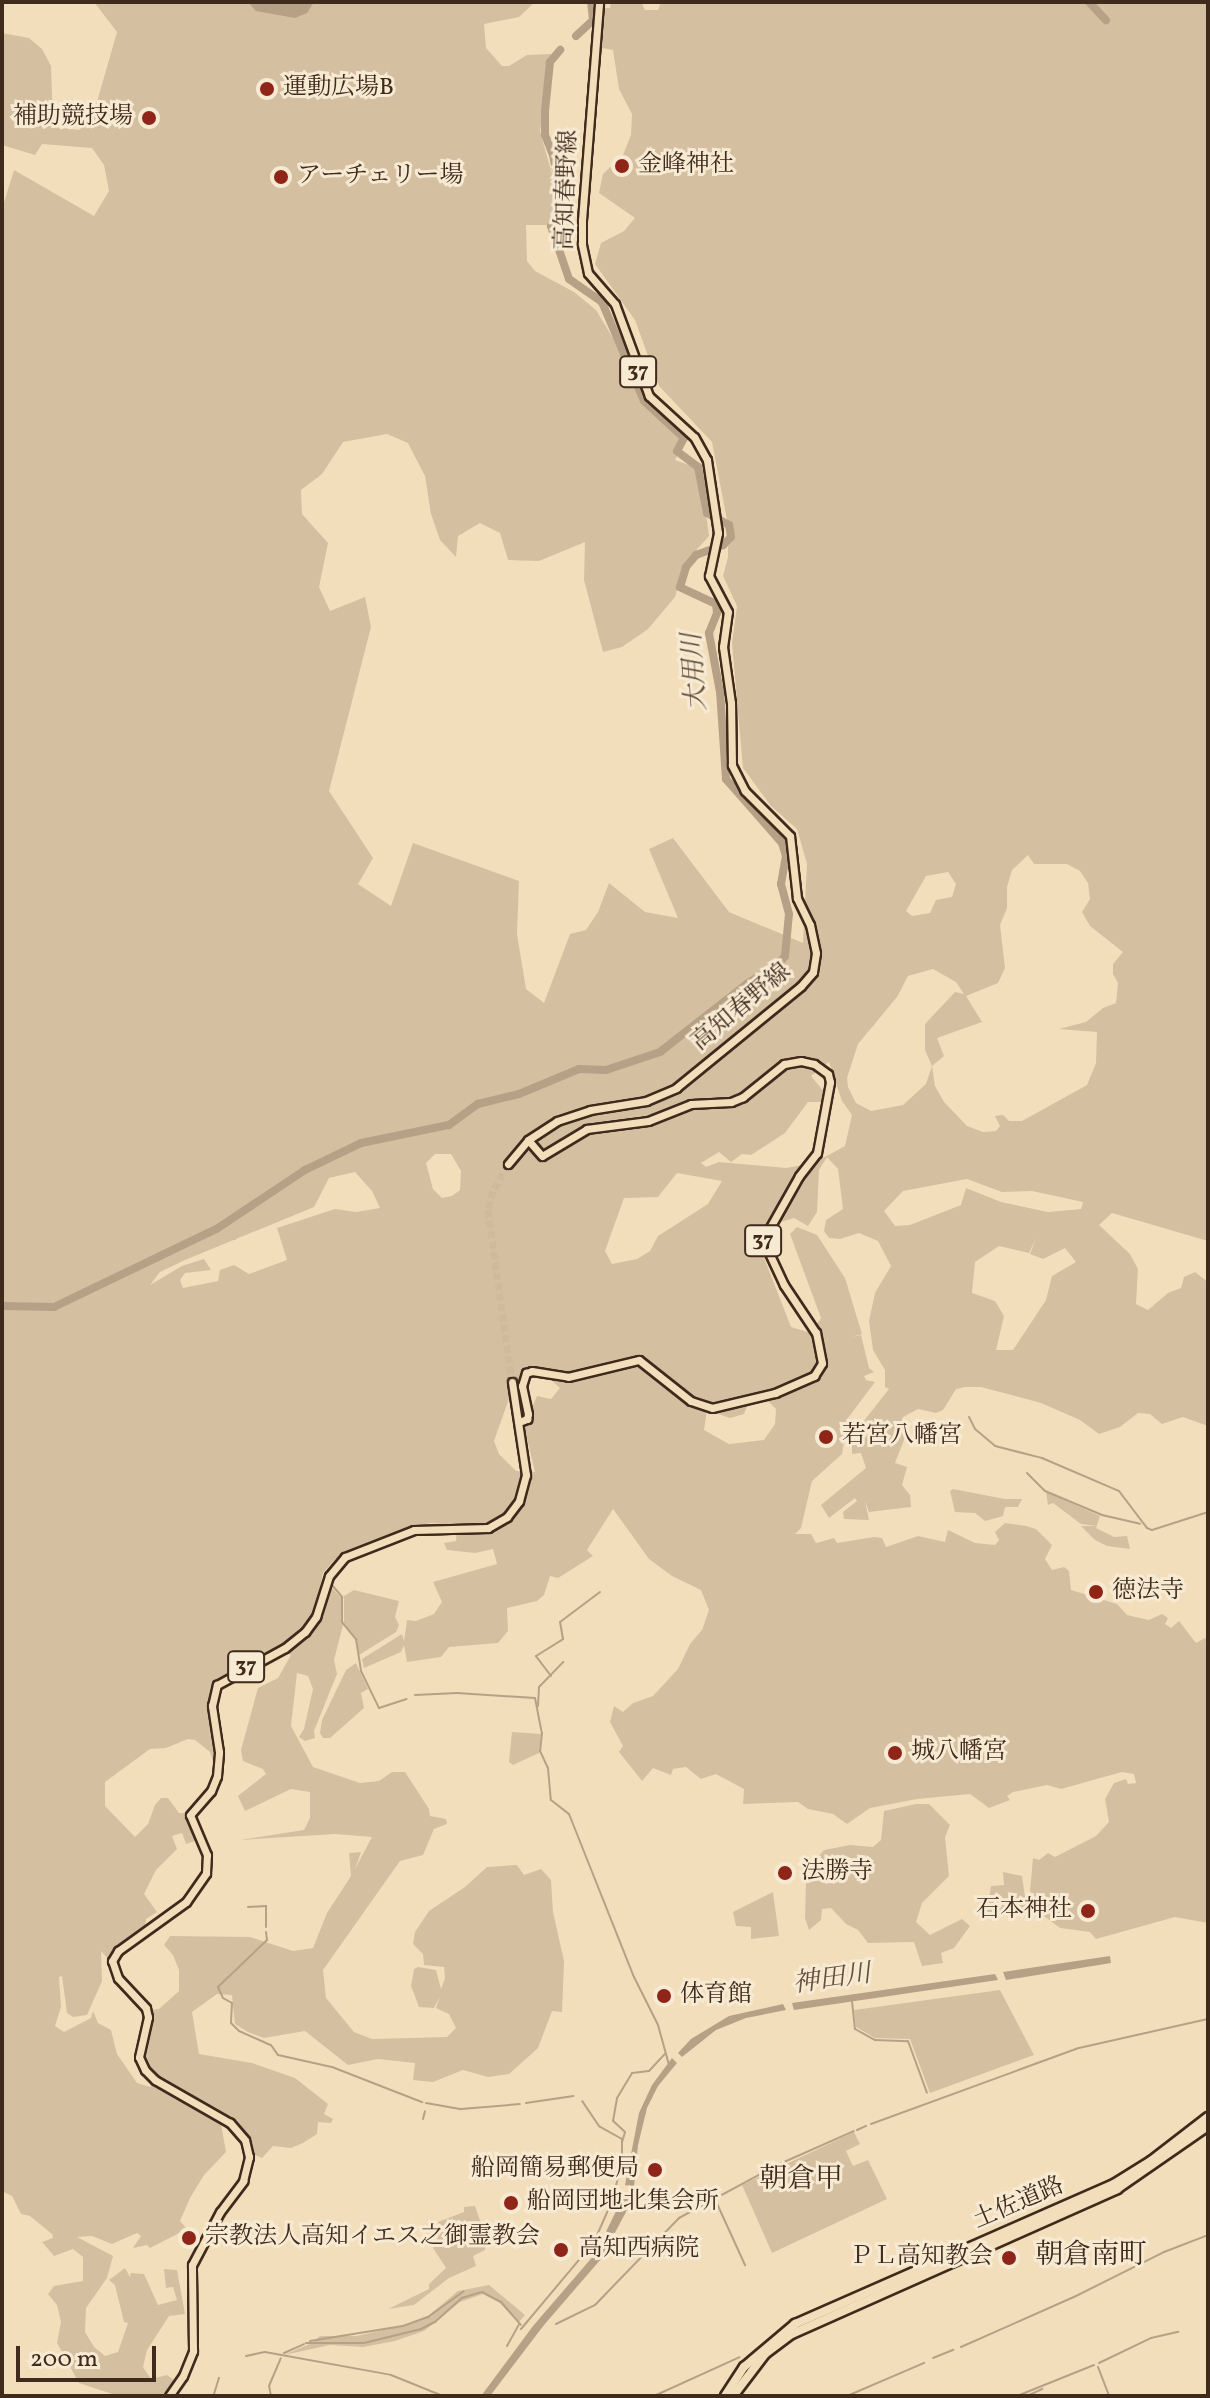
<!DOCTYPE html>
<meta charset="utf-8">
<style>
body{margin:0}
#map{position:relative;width:1210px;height:2398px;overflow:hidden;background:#f3debc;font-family:Vollkorn,"Noto Serif JP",serif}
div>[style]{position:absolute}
.green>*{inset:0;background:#d4bfa1}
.water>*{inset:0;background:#b6a186}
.stream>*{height:2px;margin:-1px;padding:0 1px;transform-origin:1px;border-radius:1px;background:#b6a186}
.river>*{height:8px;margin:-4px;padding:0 4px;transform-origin:4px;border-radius:4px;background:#b6a186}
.primary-tunnel>*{height:7px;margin-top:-3.5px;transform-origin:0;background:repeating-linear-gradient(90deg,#cfba9c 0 7px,transparent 0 10.5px)}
.roads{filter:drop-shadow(2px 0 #3f2a1c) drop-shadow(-2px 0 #3f2a1c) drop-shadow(0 2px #3f2a1c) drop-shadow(0 -2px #3f2a1c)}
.primary>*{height:7px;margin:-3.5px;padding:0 3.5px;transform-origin:3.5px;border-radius:3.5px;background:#f3debc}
.highway>*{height:8px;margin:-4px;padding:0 4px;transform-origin:4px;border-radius:4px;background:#f3debc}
.dots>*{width:22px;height:22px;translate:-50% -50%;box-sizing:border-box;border:4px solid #f7ead3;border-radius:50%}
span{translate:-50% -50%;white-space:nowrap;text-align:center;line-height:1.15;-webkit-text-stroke:6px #f7ead3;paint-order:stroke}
.shield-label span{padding:2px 6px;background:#f7ead3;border:2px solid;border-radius:6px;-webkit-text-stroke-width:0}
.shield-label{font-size:22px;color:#3f2a1c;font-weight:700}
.poi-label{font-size:24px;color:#3f2a1c}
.left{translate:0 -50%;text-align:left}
.right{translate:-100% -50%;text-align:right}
.street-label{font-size:24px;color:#3f2a1c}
.water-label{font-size:26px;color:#634e3c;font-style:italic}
.quarter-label{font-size:28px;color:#3f2a1c}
.frame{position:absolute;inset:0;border:4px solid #3f2a1c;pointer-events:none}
.scale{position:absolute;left:16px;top:2346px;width:140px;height:36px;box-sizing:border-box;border:4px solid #3f2a1c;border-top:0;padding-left:10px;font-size:24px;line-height:28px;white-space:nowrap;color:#3f2a1c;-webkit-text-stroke:6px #f7ead3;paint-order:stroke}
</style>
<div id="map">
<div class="green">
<div style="clip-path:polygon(evenodd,94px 2px,535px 2px,519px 17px,484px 24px,486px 48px,502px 66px,509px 66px,527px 55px,551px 54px,540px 132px,558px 195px,554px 213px,547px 225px,526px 225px,527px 261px,535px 271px,574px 292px,596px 310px,620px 350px,639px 397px,669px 429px,686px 439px,675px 460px,700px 469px,709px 536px,683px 565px,675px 597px,648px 629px,622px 647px,603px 652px,584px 580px,585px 542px,539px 561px,508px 560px,500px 533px,480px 523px,458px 536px,456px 557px,440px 540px,431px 514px,425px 476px,408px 443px,387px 434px,343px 442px,322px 474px,301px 490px,302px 514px,328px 543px,319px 587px,330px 611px,365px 597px,371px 627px,329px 791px,373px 858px,358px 884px,391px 906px,413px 843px,519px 881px,517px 934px,526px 989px,544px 1003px,570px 934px,586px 930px,598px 912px,609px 883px,645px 912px,678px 918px,649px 849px,673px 838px,729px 912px,803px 943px,807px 864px,797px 829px,771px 806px,743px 768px,732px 643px,737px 606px,723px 576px,728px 557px,728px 525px,712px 442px,659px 386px,635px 320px,595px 264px,601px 243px,624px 231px,635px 218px,599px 193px,603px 174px,623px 155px,631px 135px,632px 114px,619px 89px,613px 50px,602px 48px,604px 8px,610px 8px,611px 2px,641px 2px,645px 10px,658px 10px,661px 2px,1208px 2px,1208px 1241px,1112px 1213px,1099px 1225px,1130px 1254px,1138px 1269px,1136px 1304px,1148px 1310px,1168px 1293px,1181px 1288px,1184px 1277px,1195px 1272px,1208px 1282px,1208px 1426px,1183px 1417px,1162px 1424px,1150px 1414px,1138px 1413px,1120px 1427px,1099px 1434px,1080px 1420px,1041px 1403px,981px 1387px,965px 1387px,956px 1389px,943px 1410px,936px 1413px,918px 1409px,903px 1417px,899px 1430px,906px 1435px,895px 1463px,907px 1467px,902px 1485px,910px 1495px,911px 1507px,869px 1512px,865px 1501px,869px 1520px,844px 1519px,843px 1512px,857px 1501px,855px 1498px,829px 1518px,821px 1505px,866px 1468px,861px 1453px,852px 1454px,852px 1436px,889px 1389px,885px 1387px,885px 1370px,873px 1350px,869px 1321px,875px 1293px,891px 1266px,878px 1241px,859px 1233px,840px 1239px,829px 1238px,824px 1231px,826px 1220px,843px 1209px,838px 1169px,827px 1157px,819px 1170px,817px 1212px,808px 1226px,794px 1218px,767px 1226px,757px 1240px,791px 1327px,811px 1333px,821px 1318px,790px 1234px,797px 1227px,817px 1235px,845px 1278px,862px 1334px,851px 1337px,861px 1335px,869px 1368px,874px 1372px,864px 1376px,866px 1380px,875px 1382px,848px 1418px,842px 1454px,812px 1481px,801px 1528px,795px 1534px,811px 1534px,816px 1543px,834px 1538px,837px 1543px,874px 1537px,882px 1538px,886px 1547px,918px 1536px,945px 1542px,948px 1530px,975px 1543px,995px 1545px,999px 1540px,995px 1532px,1005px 1523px,1026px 1526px,1036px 1529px,1052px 1545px,1045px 1559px,1052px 1570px,1064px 1567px,1069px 1571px,1071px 1590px,1117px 1604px,1127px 1615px,1149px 1620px,1162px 1614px,1168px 1618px,1165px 1624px,1171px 1628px,1179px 1621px,1196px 1643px,1205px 1638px,1208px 1641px,1208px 1923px,1175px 1917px,1096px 1939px,1090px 1932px,1060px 1928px,1040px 1913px,1044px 1909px,1030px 1891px,1033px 1858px,1039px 1860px,1048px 1853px,1055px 1857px,1096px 1836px,1109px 1822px,1105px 1799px,1114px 1783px,1126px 1779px,1128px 1784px,1136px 1783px,1134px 1774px,1122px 1772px,1061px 1789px,1047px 1785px,1013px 1792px,1007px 1796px,1010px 1800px,989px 1808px,970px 1794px,917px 1799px,870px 1808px,847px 1824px,833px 1814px,808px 1809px,798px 1802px,743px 1804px,744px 1789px,716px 1774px,701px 1779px,686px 1767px,673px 1769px,671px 1775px,653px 1768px,642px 1781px,619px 1752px,623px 1746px,610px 1722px,614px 1706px,623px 1712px,633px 1703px,653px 1696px,678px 1669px,690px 1644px,702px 1630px,709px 1610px,701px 1590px,672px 1576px,649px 1559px,613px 1509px,587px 1550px,593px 1556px,558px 1578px,550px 1576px,544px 1595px,537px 1601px,507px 1608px,508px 1631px,498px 1643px,449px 1647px,441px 1657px,407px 1662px,404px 1645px,401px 1652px,364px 1668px,362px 1659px,402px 1634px,404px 1641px,407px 1620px,416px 1621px,434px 1614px,442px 1602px,433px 1582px,497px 1564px,493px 1549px,475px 1553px,447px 1550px,444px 1543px,456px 1541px,457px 1525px,430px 1523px,356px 1547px,335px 1559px,323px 1573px,315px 1612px,323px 1612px,332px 1588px,341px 1598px,343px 1625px,334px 1660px,337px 1674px,314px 1731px,315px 1738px,305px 1741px,299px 1737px,304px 1729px,313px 1689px,308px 1676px,297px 1673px,291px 1726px,313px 1767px,360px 1783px,379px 1781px,392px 1772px,405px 1772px,429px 1809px,430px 1816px,446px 1819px,447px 1824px,434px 1829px,423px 1855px,400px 1861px,323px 1970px,326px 1998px,354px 2032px,372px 2039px,447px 2037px,456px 2028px,449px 2014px,436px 2008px,440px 1996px,434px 2008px,419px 2007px,411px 1986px,414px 1969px,418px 1967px,436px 1970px,441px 1989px,445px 1978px,444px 1967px,424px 1965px,423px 1954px,413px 1944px,415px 1932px,429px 1911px,465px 1887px,487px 1867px,517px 1865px,524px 1875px,541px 1869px,551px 1880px,553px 1912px,564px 1961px,562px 2012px,552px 2011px,538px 2048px,509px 2074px,488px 2077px,463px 2070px,433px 2082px,413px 2080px,415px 2063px,378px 2059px,348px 2065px,305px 2031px,264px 2038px,248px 2032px,235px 2024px,232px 1995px,217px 1994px,192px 2012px,199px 2054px,252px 2063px,295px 2078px,328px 2104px,324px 2114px,333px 2119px,331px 2123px,318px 2122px,317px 2134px,303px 2143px,291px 2148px,273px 2146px,262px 2158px,253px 2154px,244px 2130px,224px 2117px,221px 2124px,226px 2152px,204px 2175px,190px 2198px,180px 2221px,187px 2229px,150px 2248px,147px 2245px,133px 2248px,141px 2236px,137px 2233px,112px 2244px,92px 2236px,77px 2237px,113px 2256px,107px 2278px,86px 2308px,85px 2332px,94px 2347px,105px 2356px,118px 2352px,128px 2323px,124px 2322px,115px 2285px,109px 2280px,125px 2268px,130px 2277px,131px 2273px,144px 2274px,158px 2305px,177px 2300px,173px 2287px,166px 2288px,164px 2269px,177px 2270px,185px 2314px,169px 2316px,147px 2350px,143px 2367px,151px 2379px,167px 2375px,174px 2380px,163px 2396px,118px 2396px,79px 2383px,57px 2343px,61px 2322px,57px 2305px,48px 2294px,54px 2286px,83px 2281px,83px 2257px,73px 2249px,54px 2256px,42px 2242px,53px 2238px,52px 2234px,30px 2216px,21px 2214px,12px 2196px,2px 2191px,2px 209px,14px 170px,94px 216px,109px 191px,104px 165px,92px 148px,42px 144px,35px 155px,2px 145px,2px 33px,29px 38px,42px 49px,51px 66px,53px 127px,79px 130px,92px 119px,117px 32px,94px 2px,1028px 855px,1034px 864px,1067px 864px,1080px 871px,1088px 883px,1090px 899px,1082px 912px,1090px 926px,1123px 952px,1113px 964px,1113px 974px,1118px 983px,1116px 1003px,1103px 1008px,1086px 1022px,1059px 1029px,1097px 1032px,1096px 1063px,1087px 1085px,1022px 1121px,1009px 1121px,1003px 1115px,995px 1116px,1000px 1126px,996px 1131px,983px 1132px,967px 1126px,944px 1102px,935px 1086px,932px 1066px,944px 1056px,937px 1038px,982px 1022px,966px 996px,998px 983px,1005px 968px,1000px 925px,1007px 908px,1007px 887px,1012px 870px,1028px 855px,94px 2px,948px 872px,956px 884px,952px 897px,936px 900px,930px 913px,912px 916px,906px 911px,926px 876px,948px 872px,94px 2px,933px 969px,956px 982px,964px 994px,955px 992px,925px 1024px,925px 1050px,932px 1066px,926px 1084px,903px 1105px,871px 1111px,856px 1103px,848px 1087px,847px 1078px,858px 1044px,897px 997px,908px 976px,933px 969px,94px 2px,829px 1062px,842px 1101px,852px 1115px,845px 1146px,814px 1163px,786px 1168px,719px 1162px,706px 1167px,701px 1163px,719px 1152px,731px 1162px,742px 1154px,751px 1155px,785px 1133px,808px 1102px,824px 1102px,826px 1094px,811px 1076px,829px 1062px,94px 2px,435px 1154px,451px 1154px,461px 1171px,460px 1190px,452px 1196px,442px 1198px,433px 1189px,426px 1163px,435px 1154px,94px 2px,355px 1172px,372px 1191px,380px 1208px,356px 1212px,335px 1209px,277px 1228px,287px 1260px,249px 1274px,234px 1265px,220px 1270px,218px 1281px,183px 1288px,180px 1280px,185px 1273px,211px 1270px,204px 1259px,182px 1266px,150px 1285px,160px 1272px,185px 1260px,314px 1207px,329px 1178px,355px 1172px,94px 2px,677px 1173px,722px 1181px,708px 1204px,658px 1236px,650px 1251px,637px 1259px,612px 1264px,605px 1251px,624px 1198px,658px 1197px,677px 1173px,94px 2px,967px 1179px,1002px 1192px,1032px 1191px,1083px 1202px,1081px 1209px,1048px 1212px,1001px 1202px,966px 1188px,961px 1205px,910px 1225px,895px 1226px,884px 1211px,903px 1191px,967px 1179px,94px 2px,1036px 1238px,1030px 1254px,1043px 1259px,1065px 1248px,1076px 1262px,1052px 1276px,1046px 1300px,1013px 1350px,996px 1350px,1004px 1316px,995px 1301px,972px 1293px,975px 1262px,999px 1246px,1029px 1253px,1036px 1238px,94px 2px,522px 1377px,550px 1379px,560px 1388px,551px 1399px,537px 1396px,524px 1426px,535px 1472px,516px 1471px,499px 1454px,494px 1441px,512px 1390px,522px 1377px,94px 2px,750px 1398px,766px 1399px,776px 1409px,775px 1424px,764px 1440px,729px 1444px,704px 1430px,707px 1410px,730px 1418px,744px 1414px,750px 1398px,94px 2px,283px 1650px,291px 1655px,278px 1678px,258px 1688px,241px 1750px,243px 1761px,263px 1769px,266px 1774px,238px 1796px,245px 1811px,291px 1789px,310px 1792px,310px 1818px,304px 1830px,240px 1840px,335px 1834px,372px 1837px,355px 1869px,361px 1852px,349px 1853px,351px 1876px,327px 1913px,313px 1948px,293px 1951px,250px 1937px,170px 1936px,164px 1945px,173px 1955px,179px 1970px,179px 1991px,159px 2009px,151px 2010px,143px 2051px,150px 2071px,160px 2078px,150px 2087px,137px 2083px,117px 2054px,111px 2030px,98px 2023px,93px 2011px,91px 2018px,64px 2032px,55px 2026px,61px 2007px,59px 1977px,62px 1976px,67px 2013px,73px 2017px,87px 2015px,102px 1981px,101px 1951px,109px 1960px,145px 1927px,146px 1919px,157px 1912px,144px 1894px,156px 1870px,177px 1849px,172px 1836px,182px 1833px,186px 1844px,198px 1840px,189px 1813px,179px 1813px,168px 1798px,161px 1798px,155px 1805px,148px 1824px,135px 1837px,105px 1806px,105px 1782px,150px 1749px,166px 1748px,188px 1739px,195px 1740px,210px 1752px,214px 1765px,215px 1742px,208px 1703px,218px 1680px,283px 1650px)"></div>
<div style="clip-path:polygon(953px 1489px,1005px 1499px,1022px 1499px,1018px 1507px,1005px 1507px,1003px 1516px,985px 1521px,975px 1513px,955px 1512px,950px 1491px)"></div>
<div style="clip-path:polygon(1046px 1492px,1100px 1516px,1096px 1528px,1114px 1537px,1127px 1536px,1130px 1549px,1107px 1546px,1095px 1540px,1081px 1526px,1096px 1526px,1081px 1524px,1053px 1503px,1048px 1505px)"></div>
<div style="clip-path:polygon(354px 1590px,399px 1601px,395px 1617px,399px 1625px,396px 1632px,359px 1655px,357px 1640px,344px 1623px,344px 1596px)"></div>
<div style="clip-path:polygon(356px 1663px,368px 1689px,361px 1693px,364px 1708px,330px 1738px,323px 1738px,320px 1733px,322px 1720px,346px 1670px)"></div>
<div style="clip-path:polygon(512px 1732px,541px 1734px,539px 1753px,513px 1765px,509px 1762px)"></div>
<div style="clip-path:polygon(916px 1804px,929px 1804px,950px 1825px,945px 1837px,949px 1876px,922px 1903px,916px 1922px,930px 1935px,962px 1919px,970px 1926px,954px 1948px,941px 1953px,943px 1963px,922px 1966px,914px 1942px,868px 1943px,858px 1930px,846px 1924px,831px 1908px,822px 1909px,821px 1920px,809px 1930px,805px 1918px,806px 1883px,816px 1873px,816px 1859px,824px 1850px,850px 1845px,873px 1847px,881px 1840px,884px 1811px)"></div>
<div style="clip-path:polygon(1003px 1872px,1022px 1876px,1026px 1904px,1032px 1912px,986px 1918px,991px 1886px,1004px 1885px)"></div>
<div style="clip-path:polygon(773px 1892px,779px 1936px,751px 1939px,751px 1927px,736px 1926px,733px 1912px)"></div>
<div style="clip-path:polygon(1000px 1990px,1034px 2055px,930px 2093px,910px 2039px,875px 2038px,856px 2027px,854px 2010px)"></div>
<div style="clip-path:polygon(854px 2132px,860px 2144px,846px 2151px,853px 2166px,868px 2160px,887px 2199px,772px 2253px,742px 2185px)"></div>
<div style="clip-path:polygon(475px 2206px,487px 2240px,485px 2250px,473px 2256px,476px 2266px,449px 2278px,414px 2305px,388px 2309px,429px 2289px,429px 2284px,446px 2268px,433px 2248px,440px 2233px,438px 2222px,464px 2212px,464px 2207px)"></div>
<div style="clip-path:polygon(489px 2285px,525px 2315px,518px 2323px,500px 2303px,483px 2294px,460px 2302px,424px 2331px,395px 2341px,363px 2347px,330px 2345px,284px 2355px,312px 2343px,320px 2336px,357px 2336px,405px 2325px,428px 2316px,458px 2291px)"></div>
</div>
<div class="water">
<div style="clip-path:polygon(248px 2px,314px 2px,307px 13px,295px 18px,256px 11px)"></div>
<div style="clip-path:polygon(1110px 1956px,1111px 1963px,1006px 1980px,1003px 1972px)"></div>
<div style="clip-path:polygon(995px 1974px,998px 1980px,794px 2010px,792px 2003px)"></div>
<div style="clip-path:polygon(783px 2004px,786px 2010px,746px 2018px,716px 2030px,682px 2057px,678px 2053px,691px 2039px,729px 2016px)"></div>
<div style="clip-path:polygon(672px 2058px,677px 2063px,658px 2086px,647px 2108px,638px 2145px,634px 2187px,625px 2185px,639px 2113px,652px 2085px)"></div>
<div style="clip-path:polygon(625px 2193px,631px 2195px,626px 2212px,601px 2259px,544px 2325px,490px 2396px,481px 2396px,533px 2326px,595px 2254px)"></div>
</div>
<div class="stream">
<div style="left:969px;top:1417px;width:13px;rotate:63deg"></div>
<div style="left:975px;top:1429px;width:26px;rotate:40deg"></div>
<div style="left:995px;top:1446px;width:49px;rotate:14.3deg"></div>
<div style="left:1042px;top:1458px;width:84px;rotate:23.2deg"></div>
<div style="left:1119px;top:1491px;width:46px;rotate:52.9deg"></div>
<div style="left:1147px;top:1528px;width:5px;rotate:22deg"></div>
<div style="left:1152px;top:1530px;width:59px;rotate:-17.8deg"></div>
<div style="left:1027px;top:1473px;width:25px;rotate:45deg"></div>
<div style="left:1045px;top:1491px;width:62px;rotate:22.8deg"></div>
<div style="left:1102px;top:1515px;width:39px;rotate:13deg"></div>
<div style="left:332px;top:1585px;width:16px;rotate:50deg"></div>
<div style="left:342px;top:1597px;width:25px;rotate:90deg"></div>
<div style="left:342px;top:1622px;width:22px;rotate:51deg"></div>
<div style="left:356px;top:1639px;width:32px;rotate:81deg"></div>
<div style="left:361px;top:1671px;width:41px;rotate:64.1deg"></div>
<div style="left:379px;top:1708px;width:29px;rotate:-18deg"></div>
<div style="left:551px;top:1676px;width:25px;rotate:-127deg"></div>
<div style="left:536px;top:1656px;width:32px;rotate:-32deg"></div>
<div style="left:563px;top:1639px;width:17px;rotate:-100deg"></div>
<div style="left:560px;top:1622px;width:50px;rotate:-36.9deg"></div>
<div style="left:415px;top:1695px;width:42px;rotate:-2.7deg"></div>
<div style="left:457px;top:1693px;width:78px;rotate:3.7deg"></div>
<div style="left:535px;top:1698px;width:36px;rotate:79deg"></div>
<div style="left:542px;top:1733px;width:18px;rotate:96deg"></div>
<div style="left:540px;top:1751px;width:19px;rotate:65deg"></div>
<div style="left:548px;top:1768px;width:32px;rotate:85deg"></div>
<div style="left:551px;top:1800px;width:23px;rotate:38deg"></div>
<div style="left:569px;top:1814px;width:173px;rotate:68.3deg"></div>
<div style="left:633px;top:1975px;width:56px;rotate:63.4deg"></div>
<div style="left:658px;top:2025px;width:41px;rotate:74.6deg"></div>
<div style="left:538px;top:1706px;width:19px;rotate:-87deg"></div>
<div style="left:539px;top:1687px;width:35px;rotate:-46deg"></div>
<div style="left:248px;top:1907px;width:18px;rotate:-3deg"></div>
<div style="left:266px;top:1906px;width:21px;rotate:90deg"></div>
<div style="left:266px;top:1932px;width:8px;rotate:83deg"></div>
<div style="left:267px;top:1940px;width:68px;rotate:136.2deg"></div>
<div style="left:218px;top:1987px;width:12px;rotate:66deg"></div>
<div style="left:223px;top:1998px;width:10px;rotate:29deg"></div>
<div style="left:232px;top:2003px;width:20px;rotate:93deg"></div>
<div style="left:231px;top:2023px;width:11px;rotate:45deg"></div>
<div style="left:239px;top:2031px;width:35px;rotate:24deg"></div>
<div style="left:271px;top:2045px;width:12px;rotate:55deg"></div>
<div style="left:278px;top:2055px;width:55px;rotate:12.5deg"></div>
<div style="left:332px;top:2067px;width:97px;rotate:21.3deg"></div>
<div style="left:852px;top:2001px;width:28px;rotate:84deg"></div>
<div style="left:855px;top:2029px;width:23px;rotate:29deg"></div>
<div style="left:875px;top:2040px;width:33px;rotate:2deg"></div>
<div style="left:908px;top:2041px;width:55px;rotate:69.9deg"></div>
<div style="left:426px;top:2103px;width:36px;rotate:10deg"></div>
<div style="left:461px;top:2109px;width:59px;rotate:-4.8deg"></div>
<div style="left:526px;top:2103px;width:48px;rotate:-8.5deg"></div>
<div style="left:423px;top:2119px;width:8px;rotate:-76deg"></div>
<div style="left:871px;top:2124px;width:221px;rotate:-20.1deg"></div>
<div style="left:1079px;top:2048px;width:132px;rotate:-12.7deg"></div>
<div style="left:857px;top:2130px;width:10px;rotate:-24deg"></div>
<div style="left:622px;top:2142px;width:10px;rotate:-73deg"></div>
<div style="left:625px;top:2132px;width:16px;rotate:-137deg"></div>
<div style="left:613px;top:2121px;width:23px;rotate:-80deg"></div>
<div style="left:617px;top:2098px;width:29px;rotate:-59deg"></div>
<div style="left:632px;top:2073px;width:17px;rotate:-7deg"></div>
<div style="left:649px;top:2071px;width:23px;rotate:-47deg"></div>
<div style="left:714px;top:2197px;width:75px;rotate:65.5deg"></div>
<div style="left:556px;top:2324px;width:43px;rotate:-26deg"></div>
<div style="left:595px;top:2305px;width:121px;rotate:-46deg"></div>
<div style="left:679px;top:2218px;width:109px;rotate:-28.4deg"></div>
<div style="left:775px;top:2166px;width:86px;rotate:-23.9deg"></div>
<div style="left:521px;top:2329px;width:114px;rotate:-50deg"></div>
<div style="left:594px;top:2242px;width:47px;rotate:-66.2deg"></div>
<div style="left:613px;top:2199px;width:40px;rotate:-77deg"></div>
<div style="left:622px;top:2160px;width:21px;rotate:-90deg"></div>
<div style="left:622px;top:2139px;width:26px;rotate:-151deg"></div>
<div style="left:599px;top:2126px;width:30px;rotate:-124deg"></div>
<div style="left:310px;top:2341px;width:94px;rotate:-9.2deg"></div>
<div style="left:403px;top:2326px;width:27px;rotate:-20deg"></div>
<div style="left:428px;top:2317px;width:44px;rotate:-35.8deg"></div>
<div style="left:306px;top:2343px;width:58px"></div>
<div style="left:364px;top:2343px;width:59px;rotate:-13.8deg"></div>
<div style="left:421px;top:2329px;width:16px;rotate:-27deg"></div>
<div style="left:435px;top:2322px;width:36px;rotate:-42deg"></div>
<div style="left:462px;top:2298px;width:21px;rotate:-17deg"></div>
<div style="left:482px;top:2292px;width:21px;rotate:28deg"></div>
<div style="left:501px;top:2302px;width:30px;rotate:49deg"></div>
<div style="left:507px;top:2346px;width:25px;rotate:-61deg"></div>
<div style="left:961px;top:2347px;width:124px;rotate:-23.9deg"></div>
<div style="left:1074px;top:2297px;width:101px;rotate:-26.6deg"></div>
<div style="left:1164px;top:2252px;width:47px;rotate:-21.1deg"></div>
<div style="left:284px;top:2353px;width:22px;rotate:-24deg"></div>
<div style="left:246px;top:2356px;width:19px;rotate:-12deg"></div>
<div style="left:265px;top:2352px;width:128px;rotate:10.3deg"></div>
<div style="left:391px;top:2375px;width:56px;rotate:22deg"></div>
<div style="left:933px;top:2358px;width:22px;rotate:-22deg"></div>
<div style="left:1099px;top:2363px;width:58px;rotate:-25.7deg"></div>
<div style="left:1151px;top:2338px;width:28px;rotate:-13deg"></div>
<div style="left:1098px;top:2367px;width:31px;rotate:69deg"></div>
<div style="left:214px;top:2394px;width:17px;rotate:-73deg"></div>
<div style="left:271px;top:2396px;width:10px;rotate:-101deg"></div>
<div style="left:269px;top:2386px;width:30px;rotate:-67deg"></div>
<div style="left:654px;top:2396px;width:94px;rotate:-24.4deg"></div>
<div style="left:847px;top:2396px;width:84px;rotate:-23.2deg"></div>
<div style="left:1017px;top:2396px;width:83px;rotate:-21.9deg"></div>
<div style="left:1027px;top:2396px;width:17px;rotate:-25deg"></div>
</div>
<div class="river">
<div style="left:1089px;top:2px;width:25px;rotate:47deg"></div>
<div style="left:576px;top:36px;width:23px;rotate:-43deg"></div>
<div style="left:593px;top:20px;width:18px;rotate:-96deg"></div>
<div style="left:2px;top:1306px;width:52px;rotate:1.1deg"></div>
<div style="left:54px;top:1307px;width:182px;rotate:-25.7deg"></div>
<div style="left:218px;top:1228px;width:105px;rotate:-33.7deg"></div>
<div style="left:305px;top:1170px;width:62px;rotate:-25.7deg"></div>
<div style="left:361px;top:1143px;width:90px;rotate:-11.6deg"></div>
<div style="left:449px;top:1125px;width:36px;rotate:-36deg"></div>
<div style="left:478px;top:1104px;width:42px;rotate:-13.7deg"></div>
<div style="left:519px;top:1094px;width:65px;rotate:-22.6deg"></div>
<div style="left:579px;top:1069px;width:27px;rotate:2deg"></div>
<div style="left:606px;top:1070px;width:57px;rotate:-18.4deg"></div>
<div style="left:660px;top:1052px;width:112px;rotate:-38.1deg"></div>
<div style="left:748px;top:983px;width:35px;rotate:-31deg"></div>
<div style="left:778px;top:965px;width:11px;rotate:-52deg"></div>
<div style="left:785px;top:956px;width:42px;rotate:-84.6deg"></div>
<div style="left:789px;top:914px;width:31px;rotate:-105deg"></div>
<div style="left:781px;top:884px;width:28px;rotate:-80deg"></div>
<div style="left:786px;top:856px;width:14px;rotate:-107deg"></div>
<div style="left:782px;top:843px;width:85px;rotate:-131.2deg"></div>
<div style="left:726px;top:779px;width:87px;rotate:-93.9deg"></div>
<div style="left:720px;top:692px;width:60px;rotate:-100.6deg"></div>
<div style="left:709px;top:633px;width:22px;rotate:-68deg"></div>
<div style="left:717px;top:613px;width:9px;rotate:-96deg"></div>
<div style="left:716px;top:604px;width:40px;rotate:-155deg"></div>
<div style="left:680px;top:587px;width:21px;rotate:-73deg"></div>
<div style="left:686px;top:567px;width:16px;rotate:-50deg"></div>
<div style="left:696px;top:555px;width:29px;rotate:-20deg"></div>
<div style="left:723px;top:545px;width:11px;rotate:-45deg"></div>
<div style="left:731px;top:537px;width:12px;rotate:-99deg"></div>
<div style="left:729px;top:525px;width:25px;rotate:-151deg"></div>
<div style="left:707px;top:513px;width:47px;rotate:-101.1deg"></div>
<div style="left:698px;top:467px;width:26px;rotate:-143deg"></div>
<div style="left:677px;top:451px;width:15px;rotate:-62deg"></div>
<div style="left:684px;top:438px;width:54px;rotate:-137.2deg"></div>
<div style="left:644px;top:401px;width:108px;rotate:-113deg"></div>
<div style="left:602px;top:302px;width:40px;rotate:-145.1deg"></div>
<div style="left:569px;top:279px;width:56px;rotate:-108.8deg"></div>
<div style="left:551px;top:226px;width:31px;rotate:-71deg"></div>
<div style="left:561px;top:197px;width:43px;rotate:-100.8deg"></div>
<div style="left:553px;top:155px;width:22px;rotate:-112deg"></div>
<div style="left:545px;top:135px;width:24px;rotate:-90deg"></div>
<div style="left:545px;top:111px;width:49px;rotate:-84.2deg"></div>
<div style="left:550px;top:62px;width:16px;rotate:-50deg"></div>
</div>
<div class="primary-tunnel">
<div style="left:508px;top:1164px;width:31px;rotate:119deg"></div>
<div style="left:493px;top:1191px;width:20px;rotate:105deg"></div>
<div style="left:488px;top:1210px;width:174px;rotate:82.1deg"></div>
</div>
<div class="roads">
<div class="primary">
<div style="left:508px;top:1164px;width:31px;rotate:-50deg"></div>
<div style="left:528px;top:1140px;width:35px;rotate:-33deg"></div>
<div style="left:557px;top:1121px;width:35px;rotate:-18deg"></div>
<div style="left:590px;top:1110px;width:57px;rotate:-9.1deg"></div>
<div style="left:646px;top:1101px;width:33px;rotate:-23deg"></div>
<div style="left:676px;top:1088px;width:161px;rotate:-39.2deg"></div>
<div style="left:801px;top:986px;width:18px;rotate:-49deg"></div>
<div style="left:813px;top:972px;width:19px;rotate:-81deg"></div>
<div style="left:816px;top:953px;width:29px;rotate:-102deg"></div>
<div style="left:810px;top:925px;width:30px;rotate:-116deg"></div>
<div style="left:797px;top:898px;width:62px;rotate:-96.4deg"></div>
<div style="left:790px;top:836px;width:64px;rotate:-135deg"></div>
<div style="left:745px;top:791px;width:29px;rotate:-117deg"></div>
<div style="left:732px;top:765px;width:62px;rotate:-90.9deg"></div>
<div style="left:731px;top:703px;width:57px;rotate:-98.1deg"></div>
<div style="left:723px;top:647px;width:35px;rotate:-82deg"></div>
<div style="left:728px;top:612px;width:41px;rotate:-117.8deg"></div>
<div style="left:709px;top:576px;width:44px;rotate:-78.2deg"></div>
<div style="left:718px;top:533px;width:74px;rotate:-98.6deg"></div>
<div style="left:707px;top:460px;width:26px;rotate:-119deg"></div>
<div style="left:694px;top:437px;width:61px;rotate:-137.7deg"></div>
<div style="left:649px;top:396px;width:98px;rotate:-110.3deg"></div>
<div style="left:615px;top:304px;width:41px;rotate:-131.1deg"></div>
<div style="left:588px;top:273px;width:30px;rotate:-102deg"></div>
<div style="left:582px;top:244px;width:24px;rotate:-90deg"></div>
<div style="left:582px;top:220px;width:219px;rotate:-85.5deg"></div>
<div style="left:519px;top:1422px;width:9px;rotate:-21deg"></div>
<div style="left:527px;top:1419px;width:5px;rotate:-79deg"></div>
<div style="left:528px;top:1414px;width:29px;rotate:-102deg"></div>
<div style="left:522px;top:1386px;width:14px;rotate:-73deg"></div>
<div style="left:526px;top:1373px;width:6px;rotate:-18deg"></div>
<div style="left:532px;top:1371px;width:36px;rotate:9deg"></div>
<div style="left:568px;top:1377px;width:73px;rotate:-13.5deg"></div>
<div style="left:639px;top:1360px;width:66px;rotate:38.3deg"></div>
<div style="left:691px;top:1401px;width:22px;rotate:18deg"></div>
<div style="left:712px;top:1408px;width:65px;rotate:-13.4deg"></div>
<div style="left:775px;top:1393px;width:43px;rotate:-23.6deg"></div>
<div style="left:814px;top:1376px;width:15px;rotate:-58deg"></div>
<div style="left:822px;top:1363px;width:31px;rotate:-101deg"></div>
<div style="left:816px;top:1333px;width:58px;rotate:-123.7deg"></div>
<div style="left:784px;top:1285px;width:50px;rotate:-115deg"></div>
<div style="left:763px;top:1240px;width:73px;rotate:-60.6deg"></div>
<div style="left:799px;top:1176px;width:29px;rotate:-52deg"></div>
<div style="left:817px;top:1153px;width:72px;rotate:-79.6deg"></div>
<div style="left:830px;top:1082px;width:8px;rotate:-104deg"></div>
<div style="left:828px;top:1074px;width:17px;rotate:-144deg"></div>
<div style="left:814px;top:1064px;width:13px;rotate:-167deg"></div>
<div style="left:801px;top:1061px;width:17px;rotate:170deg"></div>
<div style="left:784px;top:1064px;width:53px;rotate:141.2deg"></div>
<div style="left:743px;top:1097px;width:13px;rotate:157deg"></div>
<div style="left:731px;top:1102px;width:40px;rotate:177.1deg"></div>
<div style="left:691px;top:1104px;width:46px;rotate:158.4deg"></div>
<div style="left:648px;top:1121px;width:62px;rotate:172.5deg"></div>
<div style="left:587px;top:1129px;width:52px;rotate:149deg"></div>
<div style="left:542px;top:1156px;width:21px;rotate:-131deg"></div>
<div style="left:169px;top:2396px;width:24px;rotate:-55deg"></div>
<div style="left:183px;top:2376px;width:27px;rotate:-68deg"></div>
<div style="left:193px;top:2351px;width:86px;rotate:-90.7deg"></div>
<div style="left:192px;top:2265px;width:60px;rotate:-62.2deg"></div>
<div style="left:220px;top:2212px;width:39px;rotate:-53deg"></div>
<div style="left:243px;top:2181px;width:25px;rotate:-76deg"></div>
<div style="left:249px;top:2157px;width:17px;rotate:-103deg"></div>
<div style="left:245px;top:2140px;width:23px;rotate:-131deg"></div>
<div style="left:230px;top:2123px;width:86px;rotate:-150.2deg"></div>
<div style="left:155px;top:2080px;width:14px;rotate:-135deg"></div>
<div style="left:145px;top:2070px;width:14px;rotate:-115deg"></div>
<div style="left:139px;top:2057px;width:41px;rotate:-77.3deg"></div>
<div style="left:148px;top:2017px;width:9px;rotate:-103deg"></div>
<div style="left:146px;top:2008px;width:41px;rotate:-133deg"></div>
<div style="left:118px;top:1978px;width:18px;rotate:-109deg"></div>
<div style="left:112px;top:1961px;width:12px;rotate:-59deg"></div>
<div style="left:118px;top:1951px;width:84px;rotate:-35.8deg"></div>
<div style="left:186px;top:1902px;width:35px;rotate:-55deg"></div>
<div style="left:206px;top:1873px;width:18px;rotate:-87deg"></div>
<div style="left:207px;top:1855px;width:43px;rotate:-113deg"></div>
<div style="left:190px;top:1815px;width:32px;rotate:-49deg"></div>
<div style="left:211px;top:1791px;width:16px;rotate:-68deg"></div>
<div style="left:217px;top:1776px;width:24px;rotate:-85deg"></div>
<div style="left:219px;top:1752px;width:47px;rotate:-98.7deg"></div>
<div style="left:212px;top:1706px;width:22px;rotate:-77deg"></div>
<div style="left:217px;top:1685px;width:77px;rotate:-28.6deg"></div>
<div style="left:285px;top:1648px;width:26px;rotate:-39deg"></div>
<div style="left:305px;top:1632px;width:19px;rotate:-54deg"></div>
<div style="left:316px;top:1617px;width:43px;rotate:-72.4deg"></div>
<div style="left:329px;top:1576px;width:25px;rotate:-50deg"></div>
<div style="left:345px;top:1557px;width:74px;rotate:-21.4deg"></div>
<div style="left:414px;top:1530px;width:74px;rotate:-1.5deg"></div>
<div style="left:488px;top:1528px;width:22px;rotate:-30deg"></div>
<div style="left:507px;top:1517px;width:20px;rotate:-53deg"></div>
<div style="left:519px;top:1501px;width:27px;rotate:-75deg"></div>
<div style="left:526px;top:1475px;width:94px;rotate:-98.6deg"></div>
</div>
<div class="highway">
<div style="left:725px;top:2396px;width:35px;rotate:-57deg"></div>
<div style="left:744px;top:2367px;width:67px;rotate:-40.1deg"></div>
<div style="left:795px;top:2324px;width:348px;rotate:-23.7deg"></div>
<div style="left:1114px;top:2184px;width:44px;rotate:-31.9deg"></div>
<div style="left:1151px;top:2161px;width:72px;rotate:-37.7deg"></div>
<div style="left:733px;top:2396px;width:53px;rotate:-52.7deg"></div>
<div style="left:765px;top:2354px;width:34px;rotate:-37deg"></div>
<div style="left:792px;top:2334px;width:356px;rotate:-24deg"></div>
<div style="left:1117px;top:2189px;width:111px;rotate:-34.7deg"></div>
</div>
</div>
<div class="dots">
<div style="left:267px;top:89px;background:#8f2418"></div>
<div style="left:149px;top:118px;background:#8f2418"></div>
<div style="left:622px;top:166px;background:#8f2418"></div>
<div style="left:281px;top:177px;background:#8f2418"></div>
<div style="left:826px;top:1437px;background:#8f2418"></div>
<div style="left:1096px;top:1592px;background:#8f2418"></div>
<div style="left:895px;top:1753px;background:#8f2418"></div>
<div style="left:785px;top:1873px;background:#8f2418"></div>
<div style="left:1088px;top:1911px;background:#8f2418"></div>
<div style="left:664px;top:1996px;background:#8f2418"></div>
<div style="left:655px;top:2170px;background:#8f2418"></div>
<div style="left:511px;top:2203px;background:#8f2418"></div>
<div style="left:189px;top:2238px;background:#8f2418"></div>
<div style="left:561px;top:2250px;background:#8f2418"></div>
<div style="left:1009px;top:2258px;background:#8f2418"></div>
</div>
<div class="shield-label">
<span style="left:638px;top:372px">37</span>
<span style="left:763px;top:1241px">37</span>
<span style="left:246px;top:1667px">37</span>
</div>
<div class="poi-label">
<span class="left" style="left:283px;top:89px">運動広場B</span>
<span class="right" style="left:133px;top:118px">補助競技場</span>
<span class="left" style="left:638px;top:166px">金峰神社</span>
<span class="left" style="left:297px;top:177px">アーチェリー場</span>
<span class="left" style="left:842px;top:1437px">若宮八幡宮</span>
<span class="left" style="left:1112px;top:1592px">徳法寺</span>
<span class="left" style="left:911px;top:1753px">城八幡宮</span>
<span class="left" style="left:801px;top:1873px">法勝寺</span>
<span class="right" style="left:1072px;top:1911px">石本神社</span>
<span class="left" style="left:680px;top:1996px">体育館</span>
<span class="right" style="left:639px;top:2170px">船岡簡易郵便局</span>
<span class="left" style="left:527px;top:2203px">船岡団地北集会所</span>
<span class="left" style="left:205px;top:2238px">宗教法人高知イエス之御霊教会</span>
<span class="left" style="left:579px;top:2250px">高知西病院</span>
<span class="right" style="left:993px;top:2258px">ＰＬ高知教会</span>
</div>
<div class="street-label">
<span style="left:568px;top:190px;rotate:-88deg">高知春野線</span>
<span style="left:742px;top:1008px;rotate:-40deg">高知春野線</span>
<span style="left:1019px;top:2204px;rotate:-23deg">土佐道路</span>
</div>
<div class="water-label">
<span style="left:696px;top:672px;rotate:-94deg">大用川</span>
<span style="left:832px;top:1980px;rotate:-8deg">神田川</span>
</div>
<div class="quarter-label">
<span style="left:801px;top:2180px">朝倉甲</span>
<span style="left:1091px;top:2256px">朝倉南町</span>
</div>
<div class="frame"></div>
<div class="scale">200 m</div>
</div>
